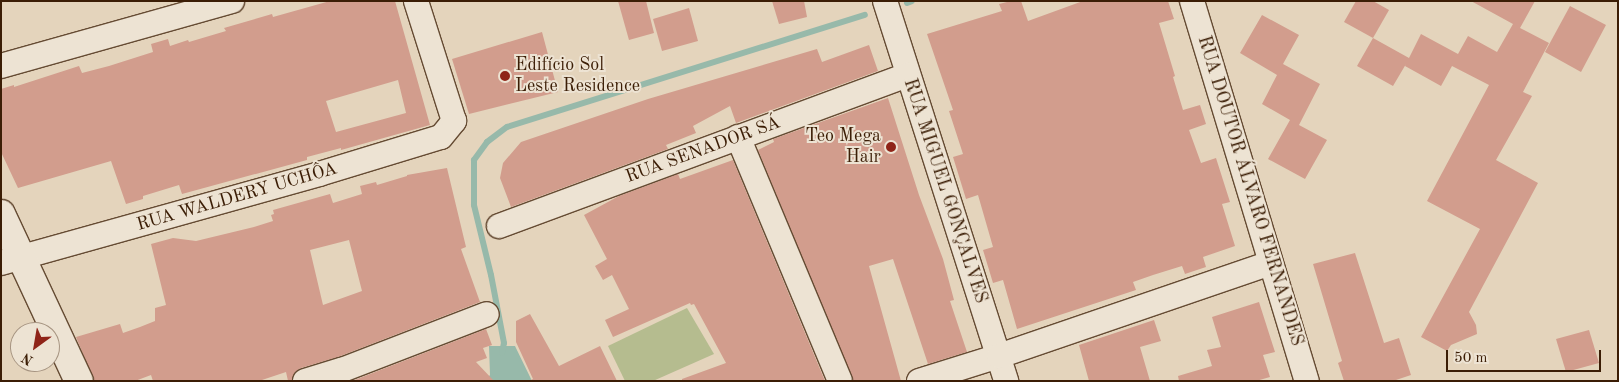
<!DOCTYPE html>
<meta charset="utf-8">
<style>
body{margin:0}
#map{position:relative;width:1619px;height:382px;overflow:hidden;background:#e4d4bc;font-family:"Old Standard TT",serif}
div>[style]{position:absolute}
.green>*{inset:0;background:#b5bc8f}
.water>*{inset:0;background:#97b9aa}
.stream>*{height:6px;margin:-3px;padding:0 3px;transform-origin:3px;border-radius:3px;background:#97b9aa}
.building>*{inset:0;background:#d29d8d}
.roads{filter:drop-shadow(1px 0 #654b33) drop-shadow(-1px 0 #654b33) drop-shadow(0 1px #654b33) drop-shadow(0 -1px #654b33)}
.minor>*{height:24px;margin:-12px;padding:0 12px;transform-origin:12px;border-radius:12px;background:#ede3d3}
.tertiary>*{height:28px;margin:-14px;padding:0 14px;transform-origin:14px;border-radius:14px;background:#ede3d3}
.dots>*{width:14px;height:14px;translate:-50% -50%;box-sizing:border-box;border:2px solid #ede3d3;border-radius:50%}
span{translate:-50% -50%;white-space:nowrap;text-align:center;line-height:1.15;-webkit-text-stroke:4px #ede3d3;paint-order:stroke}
.poi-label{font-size:18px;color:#3b1d05}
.left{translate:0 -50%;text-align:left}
.right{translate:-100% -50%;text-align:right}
.street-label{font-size:18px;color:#3b1d05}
.frame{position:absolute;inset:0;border:2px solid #3b1d05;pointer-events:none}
.north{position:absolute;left:10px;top:322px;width:50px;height:50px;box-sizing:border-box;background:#ede3d3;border:1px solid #a69481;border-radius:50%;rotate:212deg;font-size:14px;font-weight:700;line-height:20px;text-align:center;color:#3b1d05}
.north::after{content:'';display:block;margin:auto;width:18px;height:22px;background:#8f2418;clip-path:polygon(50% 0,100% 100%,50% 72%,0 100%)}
.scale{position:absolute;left:1446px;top:350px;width:155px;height:22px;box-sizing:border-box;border:2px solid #3b1d05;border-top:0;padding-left:6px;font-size:15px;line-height:18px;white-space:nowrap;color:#3b1d05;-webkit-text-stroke:4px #ede3d3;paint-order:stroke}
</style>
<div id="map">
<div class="green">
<div style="clip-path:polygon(687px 308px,714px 354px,653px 381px,625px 381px,608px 346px)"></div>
</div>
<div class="water">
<div style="clip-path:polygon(489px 346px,515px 346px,532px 381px,485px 381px,490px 375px)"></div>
</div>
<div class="stream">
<div style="left:907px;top:3px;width:5px;rotate:-22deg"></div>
<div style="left:502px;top:353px;width:10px;rotate:-79deg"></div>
<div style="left:504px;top:343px;width:69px;rotate:-100.8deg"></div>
<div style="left:491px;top:275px;width:72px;rotate:-103.7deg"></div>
<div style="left:474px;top:205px;width:45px;rotate:-90deg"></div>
<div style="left:474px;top:160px;width:22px;rotate:-54deg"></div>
<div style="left:487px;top:142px;width:25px;rotate:-37deg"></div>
<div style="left:507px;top:127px;width:375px;rotate:-17.4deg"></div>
</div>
<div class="building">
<div style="clip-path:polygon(evenodd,330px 1px,395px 1px,430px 125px,341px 150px,341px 148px,307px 157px,307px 160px,182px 194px,179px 185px,143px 196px,143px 199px,126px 204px,111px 161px,18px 188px,1px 152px,1px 89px,14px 85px,14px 87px,79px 66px,82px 73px,109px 66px,153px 52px,151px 44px,168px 39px,170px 46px,188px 40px,189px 42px,226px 31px,224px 28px,272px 14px,273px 17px,330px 1px,398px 80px,406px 113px,336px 132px,326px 101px,398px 80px)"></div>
<div style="clip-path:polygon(618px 1px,646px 1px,654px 33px,629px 40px)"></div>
<div style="clip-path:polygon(772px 1px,804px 1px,807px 17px,779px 24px)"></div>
<div style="clip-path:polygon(1011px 1px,1021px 1px,1028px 21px,1083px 1px,1168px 1px,1174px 19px,1159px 23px,1175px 76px,1173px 77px,1183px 110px,1200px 105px,1206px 124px,1189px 130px,1201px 163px,1216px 158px,1230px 202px,1222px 204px,1235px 246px,1203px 257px,1206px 267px,1185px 274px,1182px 266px,1153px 275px,1133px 282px,1136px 290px,1017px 329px,1003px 280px,993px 283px,983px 250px,993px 247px,978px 195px,966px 199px,953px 157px,963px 154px,949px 111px,953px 110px,927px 34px,1002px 11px,999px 4px)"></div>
<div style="clip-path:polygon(1356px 1px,1373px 1px,1389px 10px,1373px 38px,1344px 22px)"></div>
<div style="clip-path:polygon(1471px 1px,1535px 1px,1520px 28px,1549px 43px,1523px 92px,1532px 96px,1496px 160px,1538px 183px,1469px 312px,1476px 325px,1477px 334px,1451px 345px,1447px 351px,1421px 337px,1480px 229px,1427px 201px,1489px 85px,1452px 66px,1441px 86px,1405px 66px,1406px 64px,1393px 86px,1357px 66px,1373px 38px,1409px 58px,1421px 34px,1458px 54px,1468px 36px,1497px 52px,1513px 24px)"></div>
<div style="clip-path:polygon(1570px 6px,1606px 25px,1581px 72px,1545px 52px)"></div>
<div style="clip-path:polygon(689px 8px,698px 41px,662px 51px,653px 19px)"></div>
<div style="clip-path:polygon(1262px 15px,1299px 35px,1283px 64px,1320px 84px,1299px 125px,1327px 140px,1305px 179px,1268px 159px,1290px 120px,1262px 104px,1277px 75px,1240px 53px)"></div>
<div style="clip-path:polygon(542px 32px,558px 92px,469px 114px,452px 59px)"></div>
<div style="clip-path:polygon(869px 45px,878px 71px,736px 123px,730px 106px,693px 126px,696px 133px,666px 145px,668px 149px,511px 207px,500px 178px,503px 163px,521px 142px,648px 99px,817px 49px,822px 62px)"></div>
<div style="clip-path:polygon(888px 98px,919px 195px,943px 259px,954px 300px,950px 301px,967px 352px,928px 364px,893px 259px,869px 266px,901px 381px,853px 381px,758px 150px,774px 142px,773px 139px)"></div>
<div style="clip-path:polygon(733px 160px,825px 381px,682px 381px,682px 379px,726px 363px,694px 304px,691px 305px,690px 303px,613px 337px,605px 320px,629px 309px,612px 275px,603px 280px,595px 266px,607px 259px,584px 215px,619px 196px,678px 174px,680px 179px)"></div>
<div style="clip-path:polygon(evenodd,447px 168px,466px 247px,461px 249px,480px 302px,338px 357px,301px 368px,295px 372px,292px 381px,288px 381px,286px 372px,259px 381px,153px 381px,151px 375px,135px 381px,94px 381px,76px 337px,120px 324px,123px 333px,140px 327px,155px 321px,155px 308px,166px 305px,151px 244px,173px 238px,196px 241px,254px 227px,273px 221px,271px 215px,274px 214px,273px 210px,330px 194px,333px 203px,362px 194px,360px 186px,376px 182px,377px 185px,407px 176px,407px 175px,447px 168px,349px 240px,362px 291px,323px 305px,310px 250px,349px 240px)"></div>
<div style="clip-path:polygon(1355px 253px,1384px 343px,1399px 338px,1411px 375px,1393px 381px,1344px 381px,1338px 363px,1342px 361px,1313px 264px)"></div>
<div style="clip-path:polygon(1259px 302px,1275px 352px,1263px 355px,1270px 377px,1256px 381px,1179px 381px,1178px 376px,1212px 366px,1207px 350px,1221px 347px,1212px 317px)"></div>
<div style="clip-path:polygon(530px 314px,559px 366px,600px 346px,617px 381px,529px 381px,533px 379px,516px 342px,516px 321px)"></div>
<div style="clip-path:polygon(1154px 320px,1161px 341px,1140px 347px,1150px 381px,1089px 381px,1079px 345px)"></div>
<div style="clip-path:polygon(486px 329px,492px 345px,483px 348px,487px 358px,476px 362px,494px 381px,352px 381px)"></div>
<div style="clip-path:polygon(1589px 330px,1599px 363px,1566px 372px,1556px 339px)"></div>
</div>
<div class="roads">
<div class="minor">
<div style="left:885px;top:1px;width:399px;rotate:72.3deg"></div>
<div style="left:1192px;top:1px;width:397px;rotate:73.2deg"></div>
<div style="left:1px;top:66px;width:240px;rotate:-15.7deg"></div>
<div style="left:738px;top:137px;width:264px;rotate:67.3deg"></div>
<div style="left:499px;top:226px;width:435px;rotate:-20.3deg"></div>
<div style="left:1px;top:263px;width:330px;rotate:-15.6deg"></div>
<div style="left:319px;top:174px;width:127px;rotate:-16.9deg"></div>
<div style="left:441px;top:137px;width:21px;rotate:-51deg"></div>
<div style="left:454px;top:121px;width:126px;rotate:-107.6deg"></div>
<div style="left:305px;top:381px;width:39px;rotate:-17deg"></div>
<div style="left:342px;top:370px;width:155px;rotate:-21.1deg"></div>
<div style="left:919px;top:381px;width:84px;rotate:-17.4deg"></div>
<div style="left:999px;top:356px;width:287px;rotate:-18.9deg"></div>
</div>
<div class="tertiary">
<div style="left:1px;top:214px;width:184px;rotate:65deg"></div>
</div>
</div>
<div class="dots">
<div style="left:505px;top:76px;background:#8f2418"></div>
<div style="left:891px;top:147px;background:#8f2418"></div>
</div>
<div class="poi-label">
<span class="left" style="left:515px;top:76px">Edifício Sol<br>Leste Residence</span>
<span class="right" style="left:881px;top:147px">Teo Mega<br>Hair</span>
</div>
<div class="street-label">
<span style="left:703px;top:150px;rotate:-20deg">RUA SENADOR SÁ</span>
<span style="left:945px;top:191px;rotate:72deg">RUA MIGUEL GONÇALVES</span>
<span style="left:1250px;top:191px;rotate:73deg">RUA DOUTOR ÁLVARO FERNANDES</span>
<span style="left:237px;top:197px;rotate:-16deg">RUA WALDERY UCHÔA</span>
</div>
<div class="frame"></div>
<div class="north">N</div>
<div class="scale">50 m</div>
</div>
